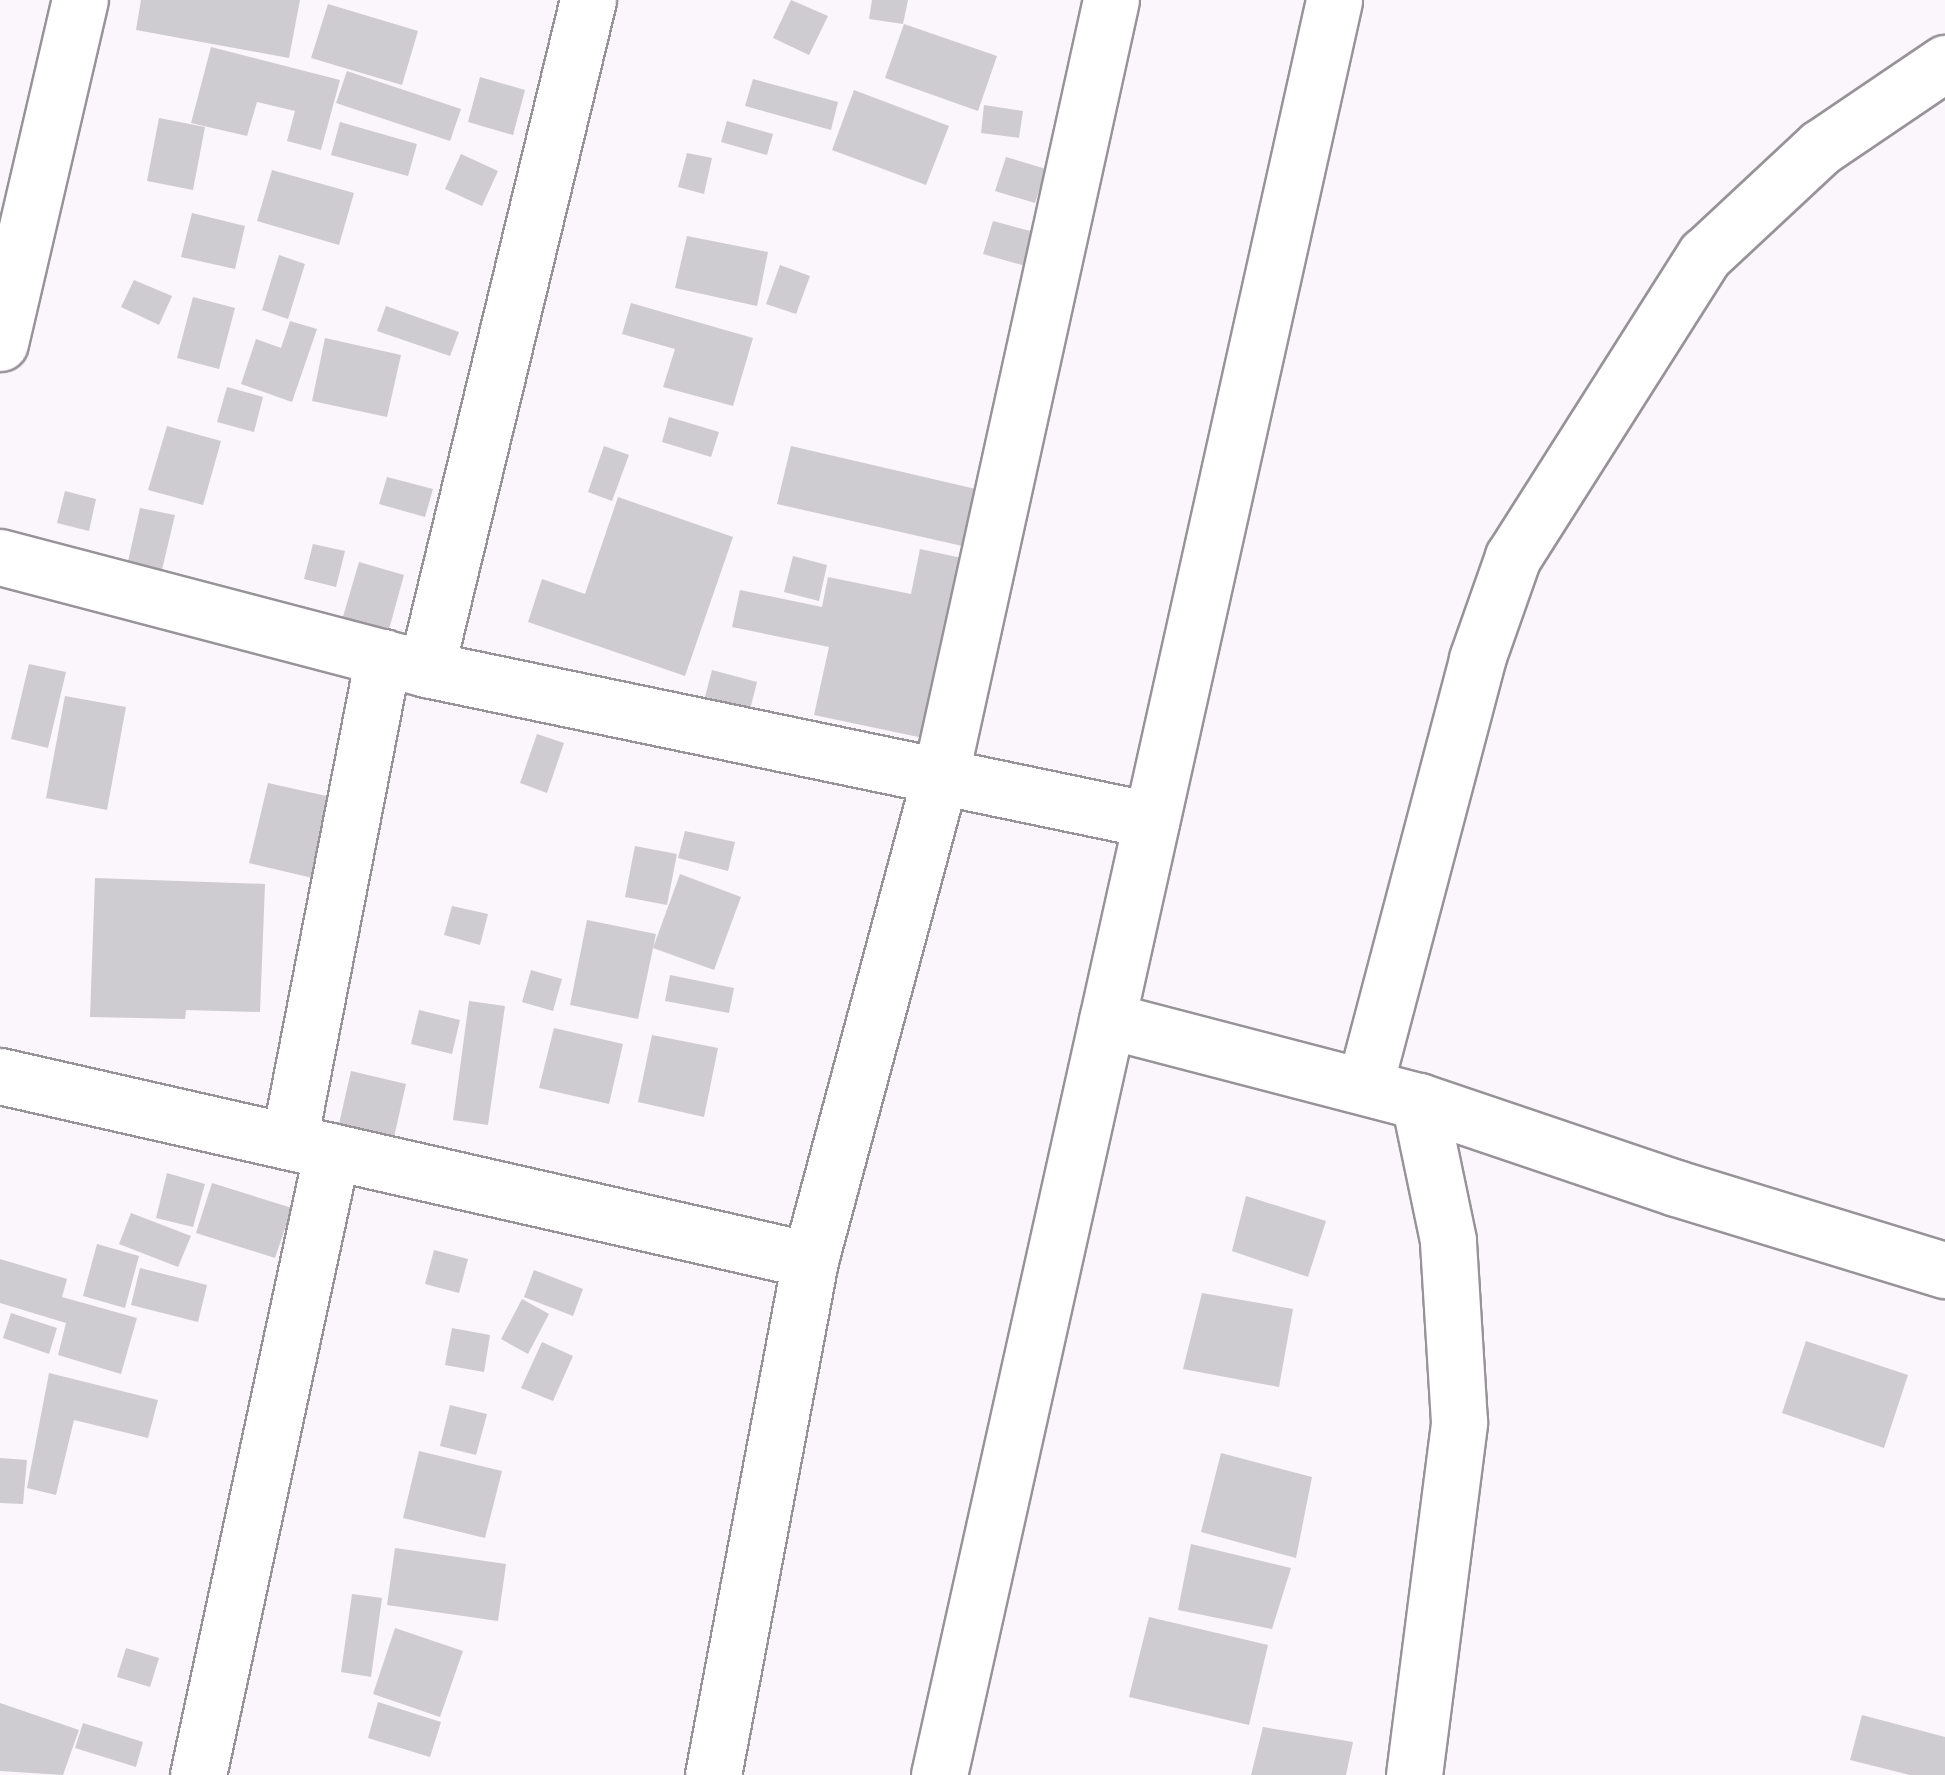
<!DOCTYPE html>
<style>
body{margin:0}
#map{position:relative;width:1945px;height:1775px;overflow:hidden;background:#faf6fc;font-family:Barlow,sans-serif}
div>[style]{position:absolute}
.building>*{inset:0;background:#cecbd1}
.roads{filter:drop-shadow(2px 0 #979399) drop-shadow(-2px 0 #979399) drop-shadow(0 2px #979399) drop-shadow(0 -2px #979399)}
.minor>*{height:55px;margin:-27.5px;padding:0 27.5px;transform-origin:27.5px;border-radius:27.5px;background:#fff}
span{translate:-50% -50%;white-space:nowrap;text-align:center;line-height:1.15;-webkit-text-stroke:9px #faf6fc;paint-order:stroke}
</style>
<div id="map">
<div class="building">
<div style="clip-path:polygon(141px 0,300px 0,289px 58px,136px 30px)"></div>
<div style="clip-path:polygon(791px 0,828px 16px,809px 55px,773px 38px)"></div>
<div style="clip-path:polygon(872px 0,908px 0,903px 24px,869px 19px)"></div>
<div style="clip-path:polygon(328px 4px,418px 31px,402px 85px,311px 58px)"></div>
<div style="clip-path:polygon(904px 24px,997px 56px,978px 111px,885px 78px)"></div>
<div style="clip-path:polygon(211px 47px,340px 80px,321px 150px,287px 141px,295px 111px,257px 102px,247px 136px,191px 123px)"></div>
<div style="clip-path:polygon(347px 71px,461px 109px,450px 141px,336px 103px)"></div>
<div style="clip-path:polygon(480px 77px,525px 90px,513px 135px,468px 122px)"></div>
<div style="clip-path:polygon(753px 79px,838px 102px,831px 130px,745px 106px)"></div>
<div style="clip-path:polygon(854px 90px,949px 126px,926px 185px,832px 150px)"></div>
<div style="clip-path:polygon(984px 105px,1023px 111px,1019px 138px,981px 133px)"></div>
<div style="clip-path:polygon(159px 118px,205px 127px,193px 190px,147px 181px)"></div>
<div style="clip-path:polygon(727px 121px,773px 134px,767px 155px,721px 142px)"></div>
<div style="clip-path:polygon(340px 122px,417px 144px,408px 176px,331px 155px)"></div>
<div style="clip-path:polygon(687px 153px,712px 158px,704px 194px,678px 187px)"></div>
<div style="clip-path:polygon(461px 154px,498px 171px,482px 206px,445px 189px)"></div>
<div style="clip-path:polygon(1006px 157px,1046px 169px,1035px 203px,995px 191px)"></div>
<div style="clip-path:polygon(272px 170px,354px 193px,339px 245px,257px 221px)"></div>
<div style="clip-path:polygon(192px 213px,245px 226px,235px 269px,181px 257px)"></div>
<div style="clip-path:polygon(993px 221px,1038px 233px,1029px 267px,983px 254px)"></div>
<div style="clip-path:polygon(687px 236px,768px 252px,757px 306px,675px 288px)"></div>
<div style="clip-path:polygon(279px 255px,305px 264px,288px 319px,262px 310px)"></div>
<div style="clip-path:polygon(780px 265px,810px 276px,796px 314px,766px 304px)"></div>
<div style="clip-path:polygon(134px 280px,172px 296px,159px 325px,121px 307px)"></div>
<div style="clip-path:polygon(193px 297px,235px 308px,219px 369px,177px 358px)"></div>
<div style="clip-path:polygon(631px 303px,753px 338px,733px 406px,663px 387px,675px 349px,622px 334px)"></div>
<div style="clip-path:polygon(386px 306px,459px 332px,450px 356px,377px 331px)"></div>
<div style="clip-path:polygon(290px 321px,317px 329px,292px 402px,241px 384px,256px 339px,281px 348px)"></div>
<div style="clip-path:polygon(325px 338px,401px 355px,387px 417px,312px 401px)"></div>
<div style="clip-path:polygon(227px 387px,263px 397px,254px 432px,217px 422px)"></div>
<div style="clip-path:polygon(669px 417px,719px 432px,711px 457px,662px 442px)"></div>
<div style="clip-path:polygon(167px 426px,221px 441px,203px 505px,148px 490px)"></div>
<div style="clip-path:polygon(604px 446px,629px 455px,612px 501px,588px 492px)"></div>
<div style="clip-path:polygon(791px 446px,993px 493px,980px 550px,777px 504px)"></div>
<div style="clip-path:polygon(387px 477px,433px 489px,425px 517px,379px 504px)"></div>
<div style="clip-path:polygon(65px 491px,96px 499px,89px 531px,57px 523px)"></div>
<div style="clip-path:polygon(618px 497px,733px 537px,685px 676px,528px 622px,542px 579px,585px 594px)"></div>
<div style="clip-path:polygon(140px 508px,175px 515px,161px 574px,127px 566px)"></div>
<div style="clip-path:polygon(313px 544px,345px 551px,336px 587px,304px 579px)"></div>
<div style="clip-path:polygon(920px 549px,966px 559px,928px 739px,814px 715px,829px 647px,732px 627px,740px 590px,822px 607px,828px 577px,911px 594px)"></div>
<div style="clip-path:polygon(793px 556px,827px 565px,819px 601px,784px 592px)"></div>
<div style="clip-path:polygon(359px 562px,404px 575px,388px 633px,342px 620px)"></div>
<div style="clip-path:polygon(29px 664px,66px 672px,48px 748px,11px 739px)"></div>
<div style="clip-path:polygon(712px 670px,757px 682px,750px 710px,705px 697px)"></div>
<div style="clip-path:polygon(65px 696px,126px 707px,107px 810px,46px 798px)"></div>
<div style="clip-path:polygon(537px 734px,564px 743px,547px 793px,520px 783px)"></div>
<div style="clip-path:polygon(268px 783px,340px 799px,321px 880px,249px 863px)"></div>
<div style="clip-path:polygon(685px 831px,735px 842px,728px 871px,678px 858px)"></div>
<div style="clip-path:polygon(635px 846px,677px 854px,667px 905px,625px 897px)"></div>
<div style="clip-path:polygon(680px 874px,741px 897px,714px 970px,653px 948px)"></div>
<div style="clip-path:polygon(95px 878px,265px 884px,260px 1012px,186px 1010px,185px 1019px,90px 1017px)"></div>
<div style="clip-path:polygon(452px 906px,488px 914px,480px 945px,444px 935px)"></div>
<div style="clip-path:polygon(587px 920px,656px 934px,638px 1019px,570px 1005px)"></div>
<div style="clip-path:polygon(531px 970px,562px 979px,553px 1011px,522px 1002px)"></div>
<div style="clip-path:polygon(670px 975px,734px 988px,729px 1013px,665px 1001px)"></div>
<div style="clip-path:polygon(469px 1001px,505px 1006px,488px 1125px,453px 1120px)"></div>
<div style="clip-path:polygon(419px 1010px,460px 1020px,452px 1054px,411px 1044px)"></div>
<div style="clip-path:polygon(554px 1028px,623px 1044px,609px 1104px,539px 1088px)"></div>
<div style="clip-path:polygon(652px 1035px,718px 1048px,704px 1117px,638px 1102px)"></div>
<div style="clip-path:polygon(351px 1071px,406px 1084px,394px 1137px,339px 1124px)"></div>
<div style="clip-path:polygon(167px 1173px,205px 1184px,193px 1227px,156px 1218px)"></div>
<div style="clip-path:polygon(212px 1183px,292px 1208px,275px 1258px,196px 1233px)"></div>
<div style="clip-path:polygon(1246px 1196px,1326px 1221px,1308px 1277px,1232px 1251px)"></div>
<div style="clip-path:polygon(131px 1213px,191px 1236px,178px 1267px,119px 1244px)"></div>
<div style="clip-path:polygon(97px 1244px,139px 1256px,125px 1308px,83px 1296px)"></div>
<div style="clip-path:polygon(434px 1250px,468px 1259px,459px 1293px,425px 1284px)"></div>
<div style="clip-path:polygon(0 1259px,67px 1279px,62px 1297px,137px 1318px,121px 1374px,58px 1355px,66px 1323px,0 1303px)"></div>
<div style="clip-path:polygon(140px 1268px,207px 1285px,198px 1322px,131px 1305px)"></div>
<div style="clip-path:polygon(534px 1270px,583px 1289px,573px 1316px,524px 1297px)"></div>
<div style="clip-path:polygon(1202px 1293px,1293px 1309px,1279px 1387px,1183px 1369px)"></div>
<div style="clip-path:polygon(522px 1299px,549px 1314px,528px 1354px,501px 1339px)"></div>
<div style="clip-path:polygon(11px 1313px,57px 1328px,49px 1354px,3px 1338px)"></div>
<div style="clip-path:polygon(452px 1328px,490px 1335px,484px 1372px,445px 1365px)"></div>
<div style="clip-path:polygon(1806px 1341px,1908px 1375px,1884px 1448px,1782px 1413px)"></div>
<div style="clip-path:polygon(542px 1342px,573px 1356px,553px 1401px,521px 1388px)"></div>
<div style="clip-path:polygon(49px 1373px,158px 1400px,148px 1438px,74px 1420px,56px 1495px,27px 1488px)"></div>
<div style="clip-path:polygon(450px 1405px,487px 1414px,476px 1455px,440px 1446px)"></div>
<div style="clip-path:polygon(419px 1451px,502px 1471px,485px 1538px,403px 1518px)"></div>
<div style="clip-path:polygon(1221px 1453px,1312px 1477px,1296px 1558px,1201px 1532px)"></div>
<div style="clip-path:polygon(0 1458px,27px 1460px,23px 1504px,0 1503px)"></div>
<div style="clip-path:polygon(1191px 1544px,1291px 1568px,1272px 1629px,1178px 1610px)"></div>
<div style="clip-path:polygon(395px 1548px,506px 1564px,498px 1621px,387px 1605px)"></div>
<div style="clip-path:polygon(352px 1594px,382px 1598px,371px 1677px,341px 1672px)"></div>
<div style="clip-path:polygon(1149px 1617px,1268px 1645px,1249px 1725px,1129px 1697px)"></div>
<div style="clip-path:polygon(395px 1628px,463px 1651px,440px 1717px,373px 1694px)"></div>
<div style="clip-path:polygon(126px 1648px,159px 1658px,150px 1687px,117px 1677px)"></div>
<div style="clip-path:polygon(378px 1702px,441px 1722px,430px 1757px,368px 1738px)"></div>
<div style="clip-path:polygon(0 1703px,79px 1730px,63px 1775px,0 1771px)"></div>
<div style="clip-path:polygon(1862px 1715px,1945px 1737px,1945px 1775px,1910px 1775px,1850px 1760px)"></div>
<div style="clip-path:polygon(83px 1723px,143px 1742px,136px 1767px,75px 1748px)"></div>
<div style="clip-path:polygon(1263px 1727px,1353px 1742px,1346px 1775px,1251px 1775px)"></div>
</div>
<div class="roads">
<div class="minor">
<div style="left:0;top:343px;width:352px;rotate:-76.9deg"></div>
<div style="left:0;top:557px;width:440px;rotate:14.7deg"></div>
<div style="left:426px;top:669px;width:741px;rotate:11.77deg"></div>
<div style="left:426px;top:669px;width:688px;rotate:-76.39deg"></div>
<div style="left:1107px;top:1020px;width:322px;rotate:14.6deg"></div>
<div style="left:1419px;top:1101px;width:271px;rotate:18.7deg"></div>
<div style="left:1676px;top:1188px;width:281px;rotate:17deg"></div>
<div style="left:0;top:1076px;width:831px;rotate:12.8deg"></div>
<div style="left:1365px;top:1084px;width:440px;rotate:-75.2deg"></div>
<div style="left:1477px;top:659px;width:108px;rotate:-70.6deg"></div>
<div style="left:1513px;top:557px;width:358px;rotate:-57.6deg"></div>
<div style="left:1705px;top:255px;width:158px;rotate:-43deg"></div>
<div style="left:1821px;top:147px;width:150px;rotate:-34.1deg"></div>
<div style="left:289px;top:1141px;width:493px;rotate:-79deg"></div>
<div style="left:198px;top:1775px;width:638px;rotate:-77.88deg"></div>
<div style="left:713px;top:1775px;width:524px;rotate:-79.33deg"></div>
<div style="left:810px;top:1260px;width:504px;rotate:-74.94deg"></div>
<div style="left:941px;top:773px;width:791px;rotate:-77.6deg"></div>
<div style="left:939px;top:1775px;width:1818px;rotate:-77.45deg"></div>
<div style="left:1414px;top:1775px;width:356px;rotate:-82.7deg"></div>
<div style="left:1459px;top:1422px;width:182px;rotate:-93.5deg"></div>
<div style="left:1448px;top:1240px;width:142px;rotate:-101.8deg"></div>
</div>
</div>
</div>
